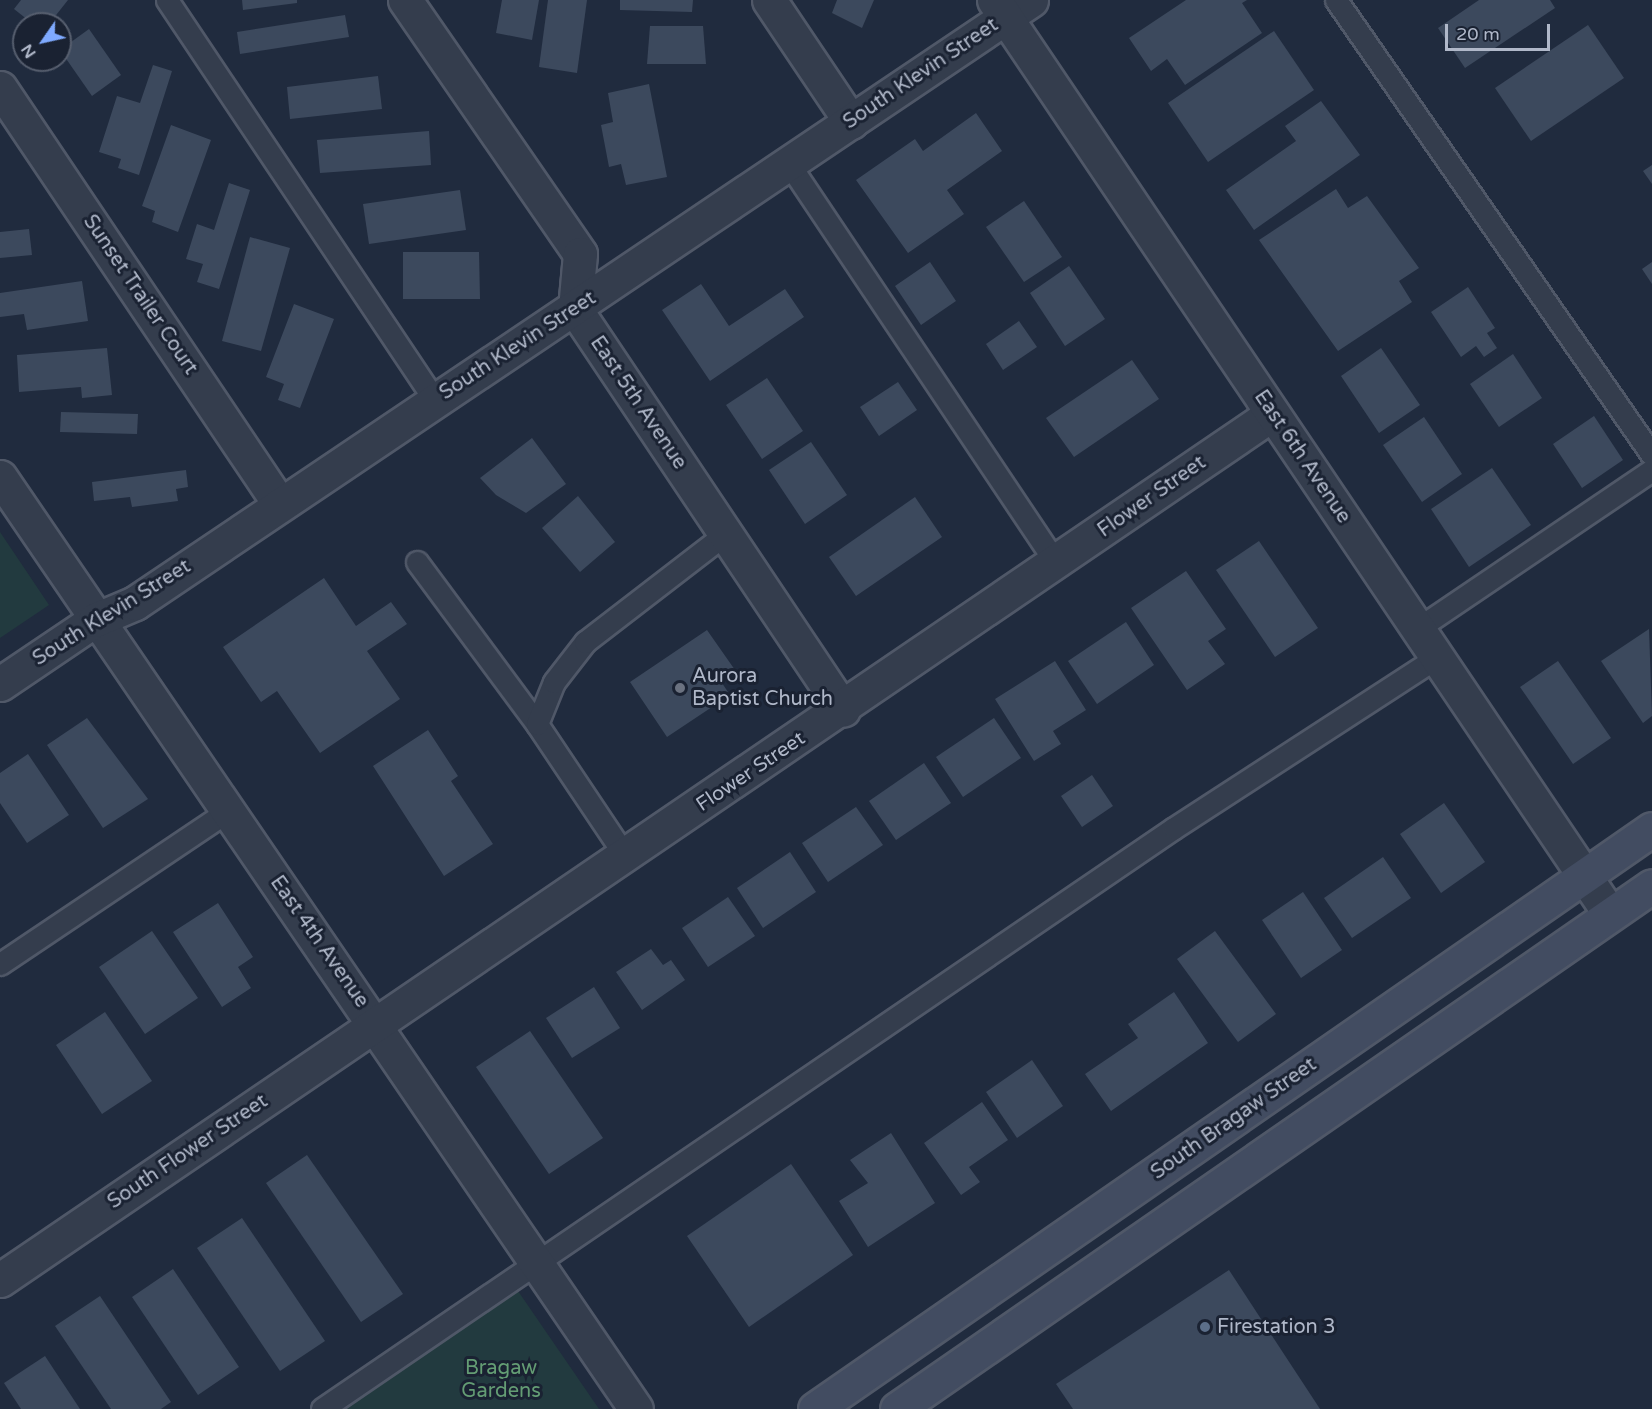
<!DOCTYPE html>
<style>
body{margin:0}
#map{position:relative;width:1652px;height:1409px;overflow:hidden;background:#202b3e;font-family:"Varela Round",sans-serif}
div>[style]{position:absolute}
.green>*{inset:0;background:#223a3f}
.building>*{inset:0;background:#3c495d}
.roads{filter:drop-shadow(2px 0 #505868) drop-shadow(-2px 0 #505868) drop-shadow(0 2px #505868) drop-shadow(0 -2px #505868)}
.service>*{height:21px;margin:-10.5px;padding:0 10.5px;transform-origin:10.5px;border-radius:10.5px;background:#343d4d}
.minor>*{height:33px;margin:-16.5px;padding:0 16.5px;transform-origin:16.5px;border-radius:16.5px;background:#343d4d}
.tertiary>*{height:33px;margin:-16.5px;padding:0 16.5px;transform-origin:16.5px;border-radius:16.5px;background:#343d4d}
.secondary>*{height:33px;margin:-16.5px;padding:0 16.5px;transform-origin:16.5px;border-radius:16.5px;background:#424c61}
.dots>*{width:16px;height:16px;translate:-50% -50%;box-sizing:border-box;border:3px solid #1a2232;border-radius:50%}
span{translate:-50% -50%;white-space:nowrap;text-align:center;line-height:1.15;-webkit-text-stroke:6px #1a2232;paint-order:stroke}
.street-label{font-size:20px;color:#b0b8c9}
.poi-label{font-size:20px;color:#b0b8c9}
.left{translate:0 -50%;text-align:left}
.park-label{font-size:20px;color:#649d74}
.north{position:absolute;left:12px;top:12px;width:60px;height:60px;box-sizing:border-box;background:#1a2232;border:2px solid #565e6e;border-radius:50%;rotate:236deg;font-size:16px;font-weight:700;line-height:24px;text-align:center;color:#b0b8c9}
.north::after{content:'';display:block;margin:auto;width:21px;height:27px;background:#7faaff;clip-path:polygon(50% 0,100% 100%,50% 72%,0 100%)}
.scale{position:absolute;left:1445px;top:24px;width:105px;height:27px;box-sizing:border-box;border:3px solid #b0b8c9;border-top:0;padding-left:8px;font-size:18px;line-height:21px;white-space:nowrap;color:#b0b8c9;-webkit-text-stroke:4px #1a2232;paint-order:stroke}
</style>
<div id="map">
<div class="green">
<div style="clip-path:polygon(0 532px,49px 605px,0 638px)"></div>
<div style="clip-path:polygon(518px 1291px,599px 1409px,346px 1409px)"></div>
</div>
<div class="building">
<div style="clip-path:polygon(21px 0,68px 0,49px 24px,33px 24px,14px 9px)"></div>
<div style="clip-path:polygon(242px 0,297px 0,297px 3px,243px 10px)"></div>
<div style="clip-path:polygon(502px 0,539px 0,532px 40px,496px 33px)"></div>
<div style="clip-path:polygon(548px 0,587px 0,577px 73px,539px 67px)"></div>
<div style="clip-path:polygon(620px 0,693px 0,692px 12px,620px 10px)"></div>
<div style="clip-path:polygon(837px 0,874px 0,862px 28px,832px 13px)"></div>
<div style="clip-path:polygon(1186px 0,1247px 0,1242px 3px,1262px 33px,1185px 85px,1167px 59px,1151px 71px,1129px 38px)"></div>
<div style="clip-path:polygon(1479px 0,1550px 0,1555px 8px,1465px 68px,1438px 28px)"></div>
<div style="clip-path:polygon(345px 15px,349px 37px,240px 54px,237px 32px)"></div>
<div style="clip-path:polygon(1588px 25px,1624px 78px,1531px 141px,1495px 88px)"></div>
<div style="clip-path:polygon(650px 26px,703px 26px,706px 64px,647px 64px)"></div>
<div style="clip-path:polygon(89px 29px,121px 75px,92px 96px,60px 50px)"></div>
<div style="clip-path:polygon(1274px 31px,1314px 90px,1208px 162px,1168px 103px)"></div>
<div style="clip-path:polygon(153px 65px,172px 71px,139px 175px,118px 168px,121px 159px,99px 152px,117px 96px,140px 103px)"></div>
<div style="clip-path:polygon(378px 76px,382px 109px,290px 119px,287px 87px)"></div>
<div style="clip-path:polygon(649px 84px,667px 177px,626px 185px,621px 164px,609px 167px,601px 125px,613px 122px,608px 93px)"></div>
<div style="clip-path:polygon(1321px 101px,1360px 155px,1254px 230px,1226px 190px,1296px 141px,1285px 126px)"></div>
<div style="clip-path:polygon(976px 113px,1002px 151px,947px 190px,964px 214px,908px 253px,856px 180px,915px 139px,923px 151px)"></div>
<div style="clip-path:polygon(171px 125px,211px 140px,178px 232px,152px 222px,155px 211px,142px 206px)"></div>
<div style="clip-path:polygon(429px 131px,431px 165px,320px 173px,317px 140px)"></div>
<div style="clip-path:polygon(1652px 165px,1652px 184px,1643px 171px)"></div>
<div style="clip-path:polygon(229px 183px,250px 190px,219px 289px,197px 282px,203px 264px,186px 259px,197px 224px,214px 230px)"></div>
<div style="clip-path:polygon(1336px 189px,1348px 208px,1367px 196px,1419px 268px,1399px 281px,1412px 302px,1338px 351px,1259px 240px)"></div>
<div style="clip-path:polygon(460px 190px,466px 230px,369px 244px,363px 204px)"></div>
<div style="clip-path:polygon(1024px 201px,1062px 257px,1024px 282px,986px 227px)"></div>
<div style="clip-path:polygon(29px 229px,32px 255px,0 258px,0 232px)"></div>
<div style="clip-path:polygon(250px 237px,290px 248px,261px 351px,222px 341px)"></div>
<div style="clip-path:polygon(403px 252px,479px 252px,480px 299px,403px 299px)"></div>
<div style="clip-path:polygon(930px 262px,956px 301px,921px 325px,895px 286px)"></div>
<div style="clip-path:polygon(1652px 262px,1652px 284px,1642px 269px)"></div>
<div style="clip-path:polygon(1069px 266px,1105px 319px,1065px 346px,1030px 293px)"></div>
<div style="clip-path:polygon(82px 281px,88px 321px,27px 330px,24px 314px,0 317px,0 293px)"></div>
<div style="clip-path:polygon(701px 284px,729px 326px,785px 289px,804px 317px,710px 381px,662px 310px)"></div>
<div style="clip-path:polygon(1468px 287px,1495px 328px,1487px 333px,1497px 348px,1484px 357px,1476px 346px,1461px 357px,1431px 312px)"></div>
<div style="clip-path:polygon(294px 304px,334px 319px,300px 408px,278px 400px,284px 384px,266px 377px)"></div>
<div style="clip-path:polygon(1019px 321px,1037px 347px,1003px 370px,986px 344px)"></div>
<div style="clip-path:polygon(107px 348px,112px 395px,82px 398px,81px 387px,19px 392px,17px 355px)"></div>
<div style="clip-path:polygon(1381px 348px,1420px 405px,1379px 433px,1341px 376px)"></div>
<div style="clip-path:polygon(1513px 354px,1542px 398px,1499px 427px,1470px 384px)"></div>
<div style="clip-path:polygon(1132px 360px,1159px 399px,1074px 457px,1046px 418px)"></div>
<div style="clip-path:polygon(767px 378px,803px 431px,762px 459px,726px 405px)"></div>
<div style="clip-path:polygon(898px 382px,917px 410px,879px 436px,860px 407px)"></div>
<div style="clip-path:polygon(61px 412px,138px 414px,137px 434px,60px 432px)"></div>
<div style="clip-path:polygon(1594px 416px,1623px 460px,1582px 488px,1553px 444px)"></div>
<div style="clip-path:polygon(1424px 417px,1462px 474px,1422px 502px,1383px 445px)"></div>
<div style="clip-path:polygon(532px 438px,566px 484px,526px 513px,496px 495px,480px 478px)"></div>
<div style="clip-path:polygon(811px 442px,847px 495px,805px 524px,769px 470px)"></div>
<div style="clip-path:polygon(1492px 468px,1531px 525px,1469px 567px,1431px 509px)"></div>
<div style="clip-path:polygon(186px 470px,188px 487px,176px 489px,178px 501px,132px 507px,130px 497px,94px 501px,92px 482px)"></div>
<div style="clip-path:polygon(578px 496px,615px 542px,580px 572px,542px 528px)"></div>
<div style="clip-path:polygon(915px 497px,942px 537px,856px 596px,829px 557px)"></div>
<div style="clip-path:polygon(1259px 541px,1318px 628px,1275px 657px,1216px 570px)"></div>
<div style="clip-path:polygon(1186px 571px,1226px 629px,1208px 641px,1225px 664px,1187px 690px,1131px 608px)"></div>
<div style="clip-path:polygon(324px 578px,356px 626px,391px 602px,407px 624px,367px 651px,400px 699px,320px 753px,277px 691px,261px 702px,223px 647px)"></div>
<div style="clip-path:polygon(1126px 622px,1154px 665px,1097px 704px,1068px 661px)"></div>
<div style="clip-path:polygon(1649px 629px,1652px 716px,1643px 723px,1601px 661px)"></div>
<div style="clip-path:polygon(707px 630px,735px 670px,720px 680px,730px 695px,667px 737px,630px 682px)"></div>
<div style="clip-path:polygon(1055px 661px,1086px 710px,1053px 731px,1061px 744px,1034px 761px,995px 699px)"></div>
<div style="clip-path:polygon(1558px 661px,1611px 738px,1573px 764px,1520px 687px)"></div>
<div style="clip-path:polygon(87px 718px,148px 799px,103px 828px,47px 745px)"></div>
<div style="clip-path:polygon(994px 718px,1021px 758px,963px 797px,936px 757px)"></div>
<div style="clip-path:polygon(428px 730px,458px 776px,451px 781px,493px 844px,444px 876px,373px 766px)"></div>
<div style="clip-path:polygon(28px 754px,69px 815px,27px 843px,0 803px,0 773px)"></div>
<div style="clip-path:polygon(924px 763px,951px 803px,896px 840px,869px 801px)"></div>
<div style="clip-path:polygon(1092px 775px,1113px 806px,1082px 827px,1061px 796px)"></div>
<div style="clip-path:polygon(1444px 803px,1485px 862px,1441px 893px,1400px 834px)"></div>
<div style="clip-path:polygon(856px 807px,883px 845px,828px 882px,802px 843px)"></div>
<div style="clip-path:polygon(790px 852px,816px 892px,763px 928px,737px 888px)"></div>
<div style="clip-path:polygon(1383px 857px,1411px 898px,1352px 938px,1324px 898px)"></div>
<div style="clip-path:polygon(1303px 892px,1342px 950px,1301px 978px,1262px 920px)"></div>
<div style="clip-path:polygon(728px 897px,755px 936px,708px 967px,682px 928px)"></div>
<div style="clip-path:polygon(218px 903px,253px 957px,238px 967px,251px 988px,222px 1007px,173px 932px)"></div>
<div style="clip-path:polygon(152px 931px,198px 998px,145px 1034px,99px 967px)"></div>
<div style="clip-path:polygon(1215px 931px,1276px 1014px,1238px 1042px,1177px 959px)"></div>
<div style="clip-path:polygon(651px 949px,663px 965px,671px 960px,685px 980px,642px 1010px,616px 972px)"></div>
<div style="clip-path:polygon(594px 987px,620px 1028px,572px 1058px,546px 1018px)"></div>
<div style="clip-path:polygon(1174px 992px,1208px 1043px,1111px 1111px,1085px 1074px,1138px 1038px,1128px 1024px)"></div>
<div style="clip-path:polygon(105px 1012px,152px 1081px,102px 1114px,56px 1045px)"></div>
<div style="clip-path:polygon(530px 1031px,603px 1138px,549px 1174px,476px 1067px)"></div>
<div style="clip-path:polygon(1032px 1060px,1063px 1106px,1017px 1138px,986px 1092px)"></div>
<div style="clip-path:polygon(982px 1102px,1008px 1140px,969px 1167px,980px 1182px,961px 1195px,924px 1143px)"></div>
<div style="clip-path:polygon(891px 1133px,935px 1203px,868px 1247px,839px 1201px,868px 1183px,850px 1160px)"></div>
<div style="clip-path:polygon(307px 1155px,403px 1294px,361px 1322px,266px 1183px)"></div>
<div style="clip-path:polygon(791px 1164px,853px 1255px,749px 1327px,687px 1236px)"></div>
<div style="clip-path:polygon(242px 1218px,325px 1341px,280px 1371px,197px 1248px)"></div>
<div style="clip-path:polygon(173px 1269px,239px 1367px,198px 1395px,132px 1297px)"></div>
<div style="clip-path:polygon(1229px 1270px,1320px 1409px,1073px 1409px,1056px 1384px)"></div>
<div style="clip-path:polygon(100px 1296px,171px 1402px,161px 1409px,111px 1409px,55px 1326px)"></div>
<div style="clip-path:polygon(45px 1356px,80px 1409px,21px 1409px,4px 1383px)"></div>
</div>
<div class="roads">
<div class="service">
<div style="left:167px;top:0;width:482px;rotate:56.2deg"></div>
<div style="left:1336px;top:0;width:554px;rotate:55.22deg"></div>
<div style="left:789px;top:164px;width:480px;rotate:56.2deg"></div>
<div style="left:417px;top:562px;width:202px;rotate:53.5deg"></div>
<div style="left:1417px;top:629px;width:284px;rotate:-34.1deg"></div>
<div style="left:626px;top:857px;width:160px;rotate:-123.8deg"></div>
<div style="left:537px;top:724px;width:45px;rotate:-68deg"></div>
<div style="left:554px;top:682px;width:51px;rotate:-52.2deg"></div>
<div style="left:585px;top:642px;width:177px;rotate:-37.6deg"></div>
<div style="left:0;top:964px;width:275px;rotate:-33.9deg"></div>
<div style="left:322px;top:1409px;width:1031px;rotate:-34.29deg"></div>
<div style="left:1174px;top:828px;width:314px;rotate:-33deg"></div>
</div>
<div class="minor">
<div style="left:405px;top:0;width:308px;rotate:55.4deg"></div>
<div style="left:580px;top:254px;width:55px;rotate:95.2deg"></div>
<div style="left:575px;top:309px;width:482px;rotate:56.2deg"></div>
<div style="left:769px;top:0;width:147px;rotate:56.1deg"></div>
<div style="left:0;top:88px;width:500px;rotate:56.09deg"></div>
<div style="left:0;top:477px;width:1128px;rotate:55.69deg"></div>
<div style="left:0;top:684px;width:115px;rotate:-34deg"></div>
<div style="left:95px;top:620px;width:43px;rotate:-23deg"></div>
<div style="left:135px;top:603px;width:1080px;rotate:-33.94deg"></div>
<div style="left:0;top:1280px;width:1539px;rotate:-34.25deg"></div>
</div>
<div class="tertiary">
<div style="left:994px;top:0;width:1102px;rotate:56.02deg"></div>
</div>
<div class="secondary">
<div style="left:815px;top:1409px;width:1018px;rotate:-34.72deg"></div>
<div style="left:897px;top:1409px;width:918px;rotate:-34.71deg"></div>
</div>
</div>
<div class="dots">
<div style="left:680px;top:688px;background:#6b7280"></div>
<div style="left:1205px;top:1327px;background:#5c6f8a"></div>
</div>
<div class="street-label">
<span style="left:921px;top:74px;rotate:-34deg">South Klevin Street</span>
<span style="left:140px;top:295px;rotate:56deg">Sunset Trailer Court</span>
<span style="left:518px;top:346px;rotate:-33deg">South Klevin Street</span>
<span style="left:638px;top:403px;rotate:56deg">East 5th Avenue</span>
<span style="left:1302px;top:457px;rotate:56deg">East 6th Avenue</span>
<span style="left:1152px;top:497px;rotate:-35deg">Flower Street</span>
<span style="left:112px;top:613px;rotate:-32deg">South Klevin Street</span>
<span style="left:751px;top:772px;rotate:-34deg">Flower Street</span>
<span style="left:319px;top:942px;rotate:55deg">East 4th Avenue</span>
<span style="left:1234px;top:1119px;rotate:-35deg">South Bragaw Street</span>
<span style="left:188px;top:1152px;rotate:-34deg">South Flower Street</span>
</div>
<div class="poi-label">
<span class="left" style="left:692px;top:688px">Aurora<br>Baptist Church</span>
<span class="left" style="left:1217px;top:1327px">Firestation 3</span>
</div>
<div class="park-label">
<span style="left:501px;top:1380px">Bragaw<br>Gardens</span>
</div>
<div class="north">N</div>
<div class="scale">20 m</div>
</div>
